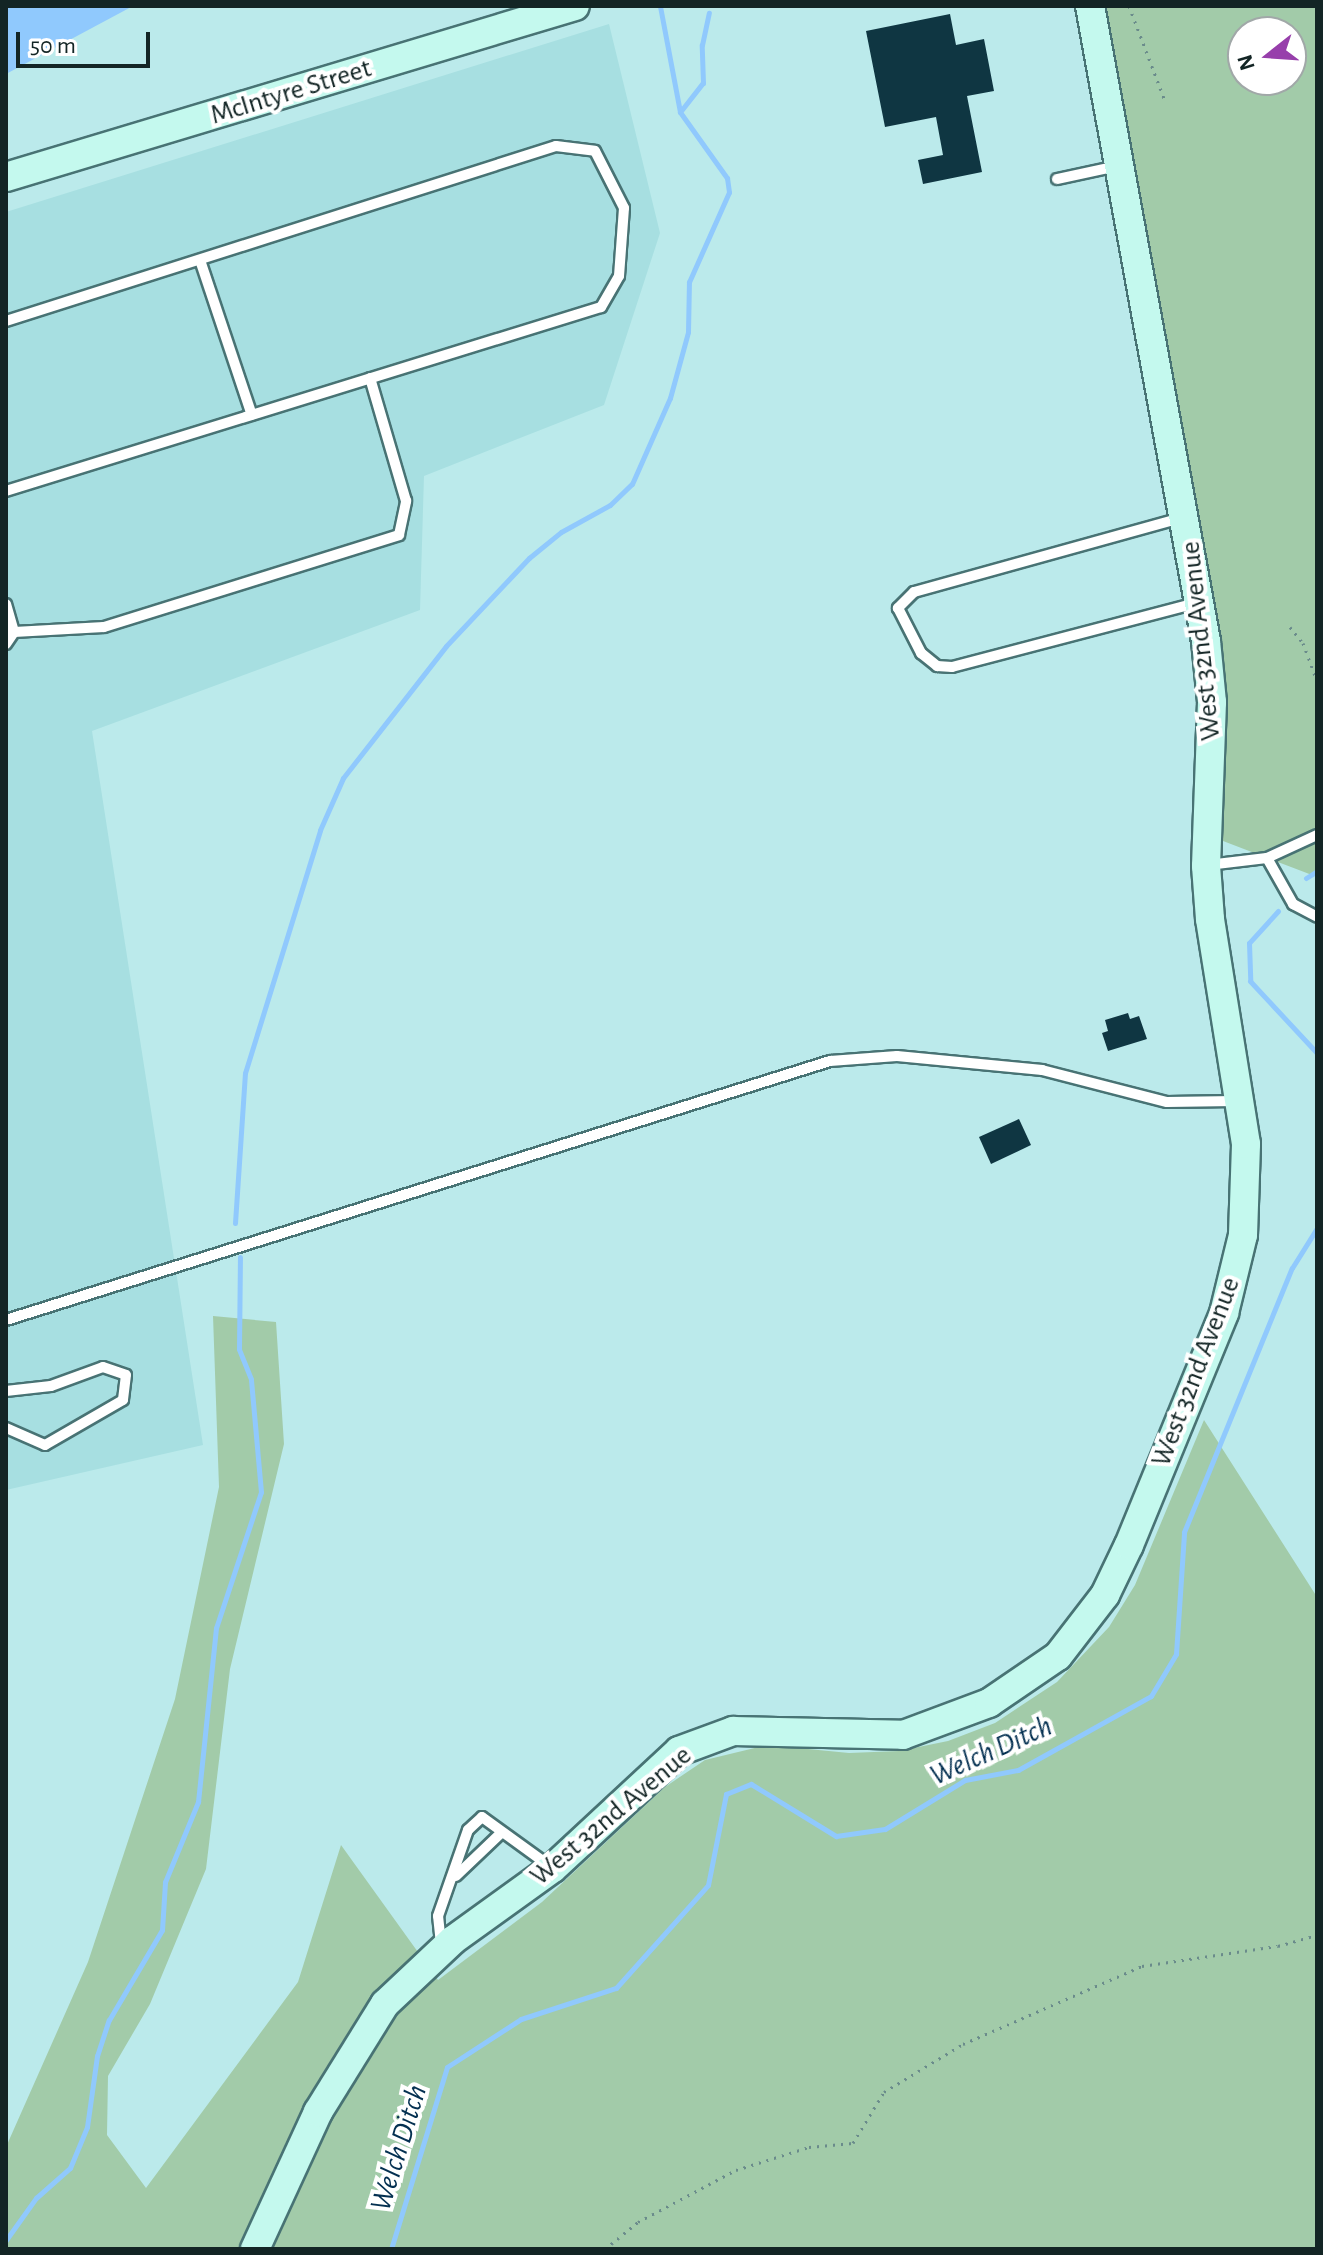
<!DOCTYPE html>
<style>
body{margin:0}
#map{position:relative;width:1323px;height:2255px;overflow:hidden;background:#bbeaeb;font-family:"Alegreya Sans",sans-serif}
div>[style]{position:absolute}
.built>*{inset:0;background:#a7dfe1}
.green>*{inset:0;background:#a2cba9}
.water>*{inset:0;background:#90c9fd}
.stream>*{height:5px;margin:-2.5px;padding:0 2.5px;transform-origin:2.5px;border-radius:2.5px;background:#90c9fd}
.building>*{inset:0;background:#0f3642}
.path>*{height:3px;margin-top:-1.5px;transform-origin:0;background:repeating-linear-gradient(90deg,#6a8b8b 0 2px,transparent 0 8px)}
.roads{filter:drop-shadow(2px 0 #487374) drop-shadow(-2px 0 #487374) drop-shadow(0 2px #487374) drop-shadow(0 -2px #487374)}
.lane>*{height:10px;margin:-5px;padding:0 5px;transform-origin:5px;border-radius:5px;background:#fff}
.secondary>*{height:28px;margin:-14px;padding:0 14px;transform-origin:14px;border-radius:14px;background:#c4f9ee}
span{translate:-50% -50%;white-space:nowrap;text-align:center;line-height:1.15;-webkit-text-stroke:8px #fff;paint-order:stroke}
.street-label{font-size:28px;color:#132525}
.water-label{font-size:30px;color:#043051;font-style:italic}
.frame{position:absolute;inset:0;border:8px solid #132525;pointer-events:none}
.north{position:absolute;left:1227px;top:16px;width:80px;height:80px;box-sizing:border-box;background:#fff;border:2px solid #a1a8a8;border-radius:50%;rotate:253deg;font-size:22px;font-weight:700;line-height:32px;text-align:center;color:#132525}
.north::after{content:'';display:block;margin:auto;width:28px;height:36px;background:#973fab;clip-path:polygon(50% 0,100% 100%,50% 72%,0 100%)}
.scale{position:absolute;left:16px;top:32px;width:134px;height:36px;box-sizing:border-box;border:4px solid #132525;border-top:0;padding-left:10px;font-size:24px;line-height:28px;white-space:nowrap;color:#132525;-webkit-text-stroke:6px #fff;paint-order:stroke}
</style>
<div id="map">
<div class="built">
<div style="clip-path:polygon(609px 24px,660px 233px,604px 405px,424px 476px,420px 610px,92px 731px,203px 1445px,6px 1490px,6px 212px)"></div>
</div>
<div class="green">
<div style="clip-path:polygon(evenodd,1098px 6px,1317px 6px,1317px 872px,1312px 875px,1210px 836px,1209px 750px,1098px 6px,1243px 32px,1291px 32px,1291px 80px,1243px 80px,1243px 32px)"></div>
<div style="clip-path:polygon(213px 1316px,276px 1322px,284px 1444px,230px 1669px,206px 1869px,150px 2004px,108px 2076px,107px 2135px,146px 2188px,298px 1982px,341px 1845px,438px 1980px,542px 1902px,665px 1787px,705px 1760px,767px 1745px,849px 1753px,899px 1751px,948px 1741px,995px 1723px,1057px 1682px,1109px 1627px,1135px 1585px,1204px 1420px,1317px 1597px,1317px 2249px,6px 2249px,6px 2147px,88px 1962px,175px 1699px,219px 1487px)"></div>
</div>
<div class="water">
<div style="clip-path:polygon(6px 6px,133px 6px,6px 74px)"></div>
</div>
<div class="stream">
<div style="left:680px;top:112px;width:37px;rotate:-52deg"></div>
<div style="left:703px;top:83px;width:38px;rotate:-92deg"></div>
<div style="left:702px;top:45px;width:33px;rotate:-78deg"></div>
<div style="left:1306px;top:878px;width:13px;rotate:-32deg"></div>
<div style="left:1278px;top:911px;width:43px;rotate:132.2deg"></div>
<div style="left:1249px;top:943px;width:38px;rotate:88deg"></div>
<div style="left:1250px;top:981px;width:98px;rotate:47.1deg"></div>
<div style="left:235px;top:1223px;width:150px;rotate:-86.2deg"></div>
<div style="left:245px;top:1073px;width:254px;rotate:-72.8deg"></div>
<div style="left:320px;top:830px;width:57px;rotate:-66.1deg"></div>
<div style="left:343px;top:778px;width:167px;rotate:-52deg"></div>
<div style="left:446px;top:646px;width:121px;rotate:-46.7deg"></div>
<div style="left:529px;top:558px;width:41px;rotate:-39.1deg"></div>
<div style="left:561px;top:532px;width:56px;rotate:-28.9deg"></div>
<div style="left:610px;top:505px;width:30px;rotate:-44deg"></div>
<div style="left:632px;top:484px;width:94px;rotate:-66.2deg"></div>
<div style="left:670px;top:398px;width:68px;rotate:-74.7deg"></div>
<div style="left:688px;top:332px;width:50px;rotate:-88.9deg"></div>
<div style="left:689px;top:282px;width:98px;rotate:-66deg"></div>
<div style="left:729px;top:192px;width:14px;rotate:-98deg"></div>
<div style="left:727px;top:178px;width:81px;rotate:-125.5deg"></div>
<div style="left:680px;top:112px;width:108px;rotate:-100.7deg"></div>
<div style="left:6px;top:2240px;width:52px;rotate:-54.5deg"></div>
<div style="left:36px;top:2198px;width:45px;rotate:-41.4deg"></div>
<div style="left:70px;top:2168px;width:44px;rotate:-67.5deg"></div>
<div style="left:87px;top:2127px;width:72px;rotate:-82deg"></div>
<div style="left:97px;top:2056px;width:38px;rotate:-72deg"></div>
<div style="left:109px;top:2020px;width:104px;rotate:-59.5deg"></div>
<div style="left:162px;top:1930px;width:48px;rotate:-86.4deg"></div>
<div style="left:165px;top:1882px;width:87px;rotate:-67.6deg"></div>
<div style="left:198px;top:1802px;width:175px;rotate:-84.1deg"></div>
<div style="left:216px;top:1628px;width:143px;rotate:-71.7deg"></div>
<div style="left:261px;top:1492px;width:113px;rotate:-95.1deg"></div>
<div style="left:251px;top:1379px;width:32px;rotate:-112deg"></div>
<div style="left:239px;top:1349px;width:92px;rotate:-89.4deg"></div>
<div style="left:391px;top:2249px;width:190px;rotate:-72.9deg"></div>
<div style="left:447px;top:2067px;width:88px;rotate:-33deg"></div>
<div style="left:521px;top:2019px;width:100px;rotate:-18.1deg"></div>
<div style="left:616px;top:1988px;width:138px;rotate:-48.2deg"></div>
<div style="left:708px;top:1885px;width:93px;rotate:-78.8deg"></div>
<div style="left:726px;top:1794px;width:27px;rotate:-22deg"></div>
<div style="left:751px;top:1784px;width:100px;rotate:31.5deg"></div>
<div style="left:836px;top:1836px;width:49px;rotate:-8.1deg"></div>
<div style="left:885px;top:1829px;width:94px;rotate:-31.5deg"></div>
<div style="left:965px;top:1780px;width:54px;rotate:-10.7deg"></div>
<div style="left:1018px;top:1770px;width:152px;rotate:-29.1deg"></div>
<div style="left:1151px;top:1696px;width:49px;rotate:-59.2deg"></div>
<div style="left:1176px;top:1654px;width:122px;rotate:-86.2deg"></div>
<div style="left:1184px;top:1532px;width:285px;rotate:-67.8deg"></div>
<div style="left:1292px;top:1268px;width:47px;rotate:-58deg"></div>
</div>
<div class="building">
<div style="clip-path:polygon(950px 14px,956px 45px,984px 39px,994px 91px,967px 96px,982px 172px,923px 184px,918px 160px,943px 155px,936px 117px,885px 127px,866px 31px)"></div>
<div style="clip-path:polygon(1128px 1013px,1130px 1019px,1139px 1016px,1147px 1039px,1108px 1051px,1102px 1033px,1108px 1031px,1105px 1020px)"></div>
<div style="clip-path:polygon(1019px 1119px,1031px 1145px,991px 1164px,979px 1137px)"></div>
</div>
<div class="path">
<div style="left:1129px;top:6px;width:102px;rotate:69.2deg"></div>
<div style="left:1290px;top:627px;width:21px;rotate:51deg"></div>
<div style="left:1303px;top:643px;width:40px;rotate:69.8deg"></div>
<div style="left:605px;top:2249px;width:43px;rotate:-39.3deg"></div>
<div style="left:638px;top:2222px;width:111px;rotate:-28deg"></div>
<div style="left:736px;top:2170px;width:77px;rotate:-17.5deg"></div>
<div style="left:809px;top:2147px;width:44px;rotate:-5.2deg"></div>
<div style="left:853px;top:2143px;width:60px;rotate:-58.7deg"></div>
<div style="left:884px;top:2092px;width:92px;rotate:-31.3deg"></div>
<div style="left:963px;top:2044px;width:195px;rotate:-23.5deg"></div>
<div style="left:1142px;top:1966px;width:137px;rotate:-8.4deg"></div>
<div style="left:1278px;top:1946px;width:41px;rotate:-15.8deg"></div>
</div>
<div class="roads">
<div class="lane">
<div style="left:1057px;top:179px;width:61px;rotate:-12.2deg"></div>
<div style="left:200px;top:260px;width:163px;rotate:71.5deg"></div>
<div style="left:6px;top:321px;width:577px;rotate:-17.65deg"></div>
<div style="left:556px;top:146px;width:39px;rotate:7deg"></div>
<div style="left:595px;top:151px;width:64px;rotate:63deg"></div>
<div style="left:624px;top:208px;width:68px;rotate:94.2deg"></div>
<div style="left:619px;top:276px;width:36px;rotate:120deg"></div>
<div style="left:601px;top:307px;width:623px;rotate:162.82deg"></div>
<div style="left:1181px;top:518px;width:277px;rotate:164.5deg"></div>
<div style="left:914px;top:592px;width:23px;rotate:135deg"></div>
<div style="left:898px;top:608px;width:51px;rotate:62.9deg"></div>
<div style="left:921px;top:653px;width:21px;rotate:39deg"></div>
<div style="left:937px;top:666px;width:15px;rotate:4deg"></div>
<div style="left:952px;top:667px;width:252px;rotate:-14.7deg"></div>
<div style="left:6px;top:604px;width:29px;rotate:74deg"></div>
<div style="left:14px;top:632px;width:6px;rotate:171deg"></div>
<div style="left:6px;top:644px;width:14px;rotate:-56deg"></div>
<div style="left:14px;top:632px;width:90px;rotate:-3.2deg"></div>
<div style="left:104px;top:627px;width:309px;rotate:-17.3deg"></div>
<div style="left:399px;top:535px;width:35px;rotate:-78deg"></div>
<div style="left:406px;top:501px;width:128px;rotate:-106.3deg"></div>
<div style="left:1267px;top:858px;width:53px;rotate:60.5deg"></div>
<div style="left:1293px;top:904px;width:27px;rotate:28deg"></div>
<div style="left:1208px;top:865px;width:59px;rotate:-6.8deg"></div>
<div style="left:1267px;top:858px;width:55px;rotate:-24.7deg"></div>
<div style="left:6px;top:1320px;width:864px;rotate:-17.45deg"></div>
<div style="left:830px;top:1061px;width:67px;rotate:-4.3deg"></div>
<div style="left:897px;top:1056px;width:146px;rotate:5.5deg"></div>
<div style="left:1042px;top:1070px;width:129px;rotate:14.4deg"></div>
<div style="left:1167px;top:1102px;width:68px;rotate:-0.8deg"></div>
<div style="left:6px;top:1391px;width:45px;rotate:-6.3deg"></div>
<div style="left:51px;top:1386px;width:55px;rotate:-20.1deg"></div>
<div style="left:103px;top:1367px;width:24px;rotate:19deg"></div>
<div style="left:126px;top:1375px;width:25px;rotate:97deg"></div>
<div style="left:123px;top:1400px;width:90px;rotate:150deg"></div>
<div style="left:45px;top:1445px;width:43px;rotate:-156.4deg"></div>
<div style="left:456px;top:1876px;width:61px;rotate:-43.7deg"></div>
<div style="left:441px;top:1944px;width:28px;rotate:-96deg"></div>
<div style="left:438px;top:1916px;width:91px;rotate:-70.8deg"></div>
<div style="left:468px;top:1830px;width:19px;rotate:-43deg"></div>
<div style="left:482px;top:1817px;width:85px;rotate:35.9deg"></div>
</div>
<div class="secondary">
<div style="left:6px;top:177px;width:594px;rotate:-16.73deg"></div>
<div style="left:255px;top:2249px;width:151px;rotate:-65.3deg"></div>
<div style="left:318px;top:2112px;width:127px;rotate:-58.2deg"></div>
<div style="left:385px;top:2004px;width:93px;rotate:-43.3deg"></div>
<div style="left:453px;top:1940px;width:123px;rotate:-35.8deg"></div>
<div style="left:553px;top:1868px;width:172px;rotate:-42.9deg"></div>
<div style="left:679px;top:1751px;width:58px;rotate:-20.3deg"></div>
<div style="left:733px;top:1731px;width:170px;rotate:1.3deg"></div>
<div style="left:903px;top:1735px;width:92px;rotate:-20.4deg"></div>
<div style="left:989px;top:1703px;width:83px;rotate:-34.3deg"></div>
<div style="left:1058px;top:1656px;width:77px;rotate:-52.4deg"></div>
<div style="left:1105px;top:1595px;width:55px;rotate:-64.4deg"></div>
<div style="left:1129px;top:1545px;width:251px;rotate:-67.7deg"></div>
<div style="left:1224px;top:1313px;width:80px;rotate:-76.3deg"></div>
<div style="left:1243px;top:1235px;width:91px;rotate:-88.1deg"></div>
<div style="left:1246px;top:1144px;width:228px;rotate:-99.1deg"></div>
<div style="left:1210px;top:919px;width:53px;rotate:-94.3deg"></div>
<div style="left:1206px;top:866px;width:164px;rotate:-87.9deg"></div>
<div style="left:1212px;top:702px;width:61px;rotate:-95.6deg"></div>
<div style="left:1206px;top:641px;width:646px;rotate:-100.35deg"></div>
</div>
</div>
<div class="street-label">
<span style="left:291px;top:92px;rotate:-17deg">McIntyre Street</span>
<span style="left:1201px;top:641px;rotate:-96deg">West 32nd Avenue</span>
<span style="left:1196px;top:1372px;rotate:-69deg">West 32nd Avenue</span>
<span style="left:611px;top:1816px;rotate:-40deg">West 32nd Avenue</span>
</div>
<div class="water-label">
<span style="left:991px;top:1751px;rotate:-24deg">Welch Ditch</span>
<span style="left:399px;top:2148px;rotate:-73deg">Welch Ditch</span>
</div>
<div class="frame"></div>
<div class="north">N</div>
<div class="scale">50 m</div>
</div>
